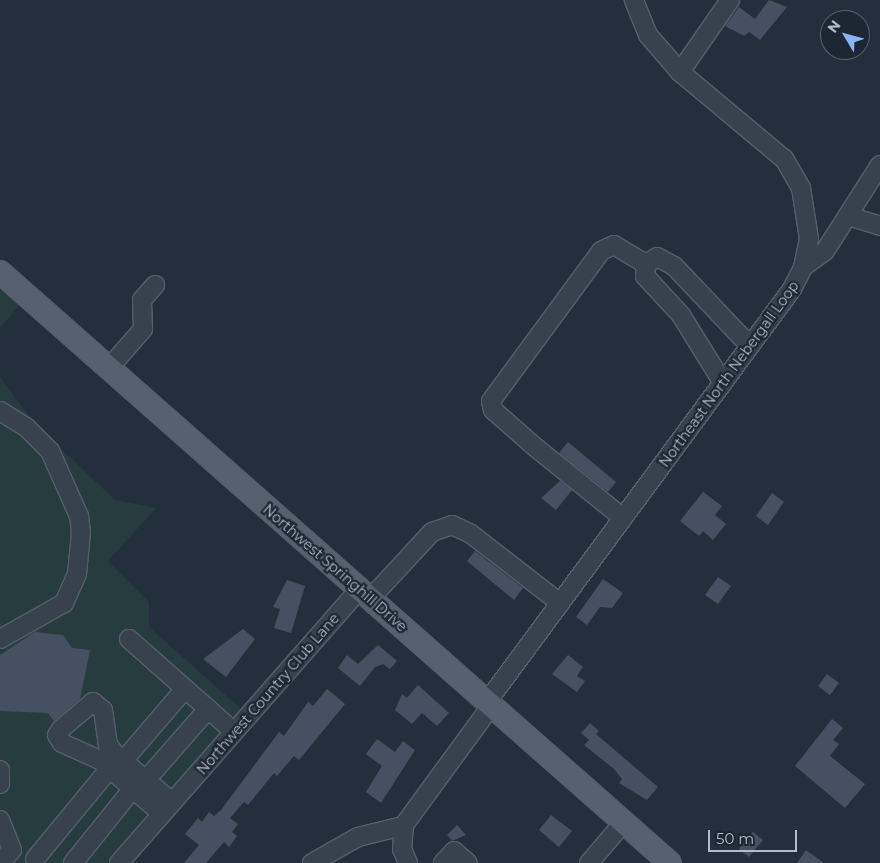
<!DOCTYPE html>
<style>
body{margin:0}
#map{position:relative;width:880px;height:863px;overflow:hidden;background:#242f3e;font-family:Montserrat,sans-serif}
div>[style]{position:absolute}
.green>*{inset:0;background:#263c3f}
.building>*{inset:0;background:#455162}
.roads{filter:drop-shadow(1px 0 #565f6c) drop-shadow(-1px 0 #565f6c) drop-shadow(0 1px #565f6c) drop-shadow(0 -1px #565f6c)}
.minor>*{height:18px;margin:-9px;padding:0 9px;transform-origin:9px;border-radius:9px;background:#38414e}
.major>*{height:22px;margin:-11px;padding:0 11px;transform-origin:11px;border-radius:11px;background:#56606e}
span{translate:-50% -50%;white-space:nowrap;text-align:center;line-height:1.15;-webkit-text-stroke:4.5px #1d2633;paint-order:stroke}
.street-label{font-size:14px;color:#b4bcc9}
.north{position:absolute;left:820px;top:10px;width:50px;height:50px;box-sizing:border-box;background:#1d2633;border:1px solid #59626f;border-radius:50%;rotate:307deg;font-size:14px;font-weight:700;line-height:20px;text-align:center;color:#b4bcc9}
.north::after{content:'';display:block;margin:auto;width:18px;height:22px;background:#8ab4f8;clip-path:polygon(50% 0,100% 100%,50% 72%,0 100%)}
.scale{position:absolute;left:708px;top:830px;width:89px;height:22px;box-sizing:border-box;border:2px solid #b4bcc9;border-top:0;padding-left:6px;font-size:15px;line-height:18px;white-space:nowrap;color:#b4bcc9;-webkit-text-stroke:4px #1d2633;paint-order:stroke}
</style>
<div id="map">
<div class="green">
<div style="clip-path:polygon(0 279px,24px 300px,0 328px)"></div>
<div style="clip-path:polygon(0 377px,35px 424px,115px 500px,156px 508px,108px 561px,149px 602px,149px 627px,242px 710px,107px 863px,0 863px)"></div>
</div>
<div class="building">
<div style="clip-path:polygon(769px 0,787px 7px,760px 40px,749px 32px,744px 36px,725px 26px,739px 7px,755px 19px)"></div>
<div style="clip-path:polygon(568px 442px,616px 482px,608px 492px,559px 453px)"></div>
<div style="clip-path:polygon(560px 481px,572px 490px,556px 510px,541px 498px)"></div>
<div style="clip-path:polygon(703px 492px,722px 506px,715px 515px,726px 524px,713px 540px,703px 531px,699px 536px,680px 521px)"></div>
<div style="clip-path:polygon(772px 493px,784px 502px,768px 525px,756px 516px)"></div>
<div style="clip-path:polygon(475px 551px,523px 588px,514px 600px,467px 561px)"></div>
<div style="clip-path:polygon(718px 577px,731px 586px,718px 604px,705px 595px)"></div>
<div style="clip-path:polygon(603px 579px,623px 593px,612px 608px,600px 607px,587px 625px,576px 617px)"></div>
<div style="clip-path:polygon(287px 580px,305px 586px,291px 633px,274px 628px,280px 609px,273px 607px)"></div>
<div style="clip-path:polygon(243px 629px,255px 639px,226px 677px,203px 659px)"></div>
<div style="clip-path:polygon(35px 632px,63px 635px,72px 648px,90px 650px,80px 699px,54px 721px,48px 713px,0 711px,0 655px)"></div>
<div style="clip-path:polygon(378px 645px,397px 661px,390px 669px,383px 664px,375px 667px,360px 686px,338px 668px,347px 655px,358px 664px)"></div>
<div style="clip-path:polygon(568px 655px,583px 667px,577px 676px,585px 681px,577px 692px,552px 674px)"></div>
<div style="clip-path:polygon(827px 674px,839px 683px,830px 695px,818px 686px)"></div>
<div style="clip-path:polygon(418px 685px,449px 713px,437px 726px,422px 713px,412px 724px,395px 710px,402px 694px,407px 698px)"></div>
<div style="clip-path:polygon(327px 689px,345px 704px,299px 760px,294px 756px,277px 776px,274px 773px,248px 805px,244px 802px,230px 818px,238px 824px,232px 832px,237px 836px,229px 847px,224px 842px,206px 863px,184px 863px,199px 845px,185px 834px,198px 818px,202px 822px,209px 812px,214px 816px,221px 810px,279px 732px,284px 736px,308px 702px,313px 706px)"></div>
<div style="clip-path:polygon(832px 719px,843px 728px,833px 740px,839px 744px,830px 756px,865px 784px,845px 808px,795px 766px)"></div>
<div style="clip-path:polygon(590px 723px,599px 731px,596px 734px,658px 787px,647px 800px,619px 783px,622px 779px,614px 769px,584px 745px,589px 740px,581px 733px)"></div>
<div style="clip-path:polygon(377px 739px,395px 752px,403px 741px,415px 750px,381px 803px,366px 792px,382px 766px,366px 754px)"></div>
<div style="clip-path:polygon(551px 815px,572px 831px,559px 847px,539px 830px)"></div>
<div style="clip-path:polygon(457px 825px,466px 835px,452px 841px,447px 835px)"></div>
<div style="clip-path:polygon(753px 832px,763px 840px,749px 857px,739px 849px)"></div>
<div style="clip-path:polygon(806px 850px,824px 863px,797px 863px)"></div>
</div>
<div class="roads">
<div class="minor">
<div style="left:680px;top:72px;width:88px;rotate:-55.2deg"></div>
<div style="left:848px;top:216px;width:34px;rotate:17deg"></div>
<div style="left:803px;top:267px;width:27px;rotate:-36deg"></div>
<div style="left:825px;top:251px;width:102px;rotate:-57.4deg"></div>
<div style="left:109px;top:368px;width:52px;rotate:-48.9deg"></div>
<div style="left:143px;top:329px;width:29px;rotate:-92deg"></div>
<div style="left:142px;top:300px;width:20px;rotate:-49deg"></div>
<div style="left:723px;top:383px;width:80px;rotate:-121.7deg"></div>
<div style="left:681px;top:315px;width:53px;rotate:-132.7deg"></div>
<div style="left:645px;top:276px;width:12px;rotate:-85deg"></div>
<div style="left:646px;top:264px;width:13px;rotate:-32deg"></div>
<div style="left:657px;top:257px;width:19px;rotate:28deg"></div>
<div style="left:674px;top:266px;width:110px;rotate:46.5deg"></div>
<div style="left:0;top:411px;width:31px;rotate:32deg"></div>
<div style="left:26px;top:427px;width:34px;rotate:45deg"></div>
<div style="left:50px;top:451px;width:71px;rotate:66deg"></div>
<div style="left:79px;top:516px;width:16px;rotate:83deg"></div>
<div style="left:81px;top:532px;width:42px;rotate:95.4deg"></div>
<div style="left:77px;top:574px;width:32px;rotate:114deg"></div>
<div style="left:64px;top:603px;width:73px;rotate:150.6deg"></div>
<div style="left:623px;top:518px;width:113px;rotate:-141.1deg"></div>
<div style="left:535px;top:447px;width:56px;rotate:-138.6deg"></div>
<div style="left:493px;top:410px;width:9px;rotate:-103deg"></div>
<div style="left:491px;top:401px;width:186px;rotate:-53.7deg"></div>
<div style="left:601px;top:251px;width:14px;rotate:-25deg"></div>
<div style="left:614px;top:245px;width:37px;rotate:31deg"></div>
<div style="left:370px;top:599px;width:91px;rotate:-47.2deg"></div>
<div style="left:432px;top:532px;width:21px;rotate:-19deg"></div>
<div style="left:452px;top:525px;width:21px;rotate:25deg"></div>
<div style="left:471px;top:534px;width:113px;rotate:37.8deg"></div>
<div style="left:129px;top:639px;width:140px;rotate:41.5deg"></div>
<div style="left:487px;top:702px;width:513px;rotate:-53.55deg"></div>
<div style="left:792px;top:289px;width:25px;rotate:-63deg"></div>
<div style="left:803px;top:267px;width:29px;rotate:-78deg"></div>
<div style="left:809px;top:239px;width:52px;rotate:-98.9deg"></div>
<div style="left:801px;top:188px;width:34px;rotate:-120deg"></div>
<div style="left:784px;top:159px;width:136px;rotate:-140.1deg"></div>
<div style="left:680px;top:72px;width:49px;rotate:-130.9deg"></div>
<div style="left:648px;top:35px;width:38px;rotate:-112deg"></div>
<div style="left:123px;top:761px;width:95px;rotate:-49.3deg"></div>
<div style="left:0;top:770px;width:14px;rotate:90deg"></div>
<div style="left:145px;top:781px;width:96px;rotate:-48.8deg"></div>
<div style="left:162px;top:814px;width:82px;rotate:-138.9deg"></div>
<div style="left:100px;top:760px;width:42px;rotate:-155.9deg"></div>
<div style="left:62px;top:743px;width:9px;rotate:-122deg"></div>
<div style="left:57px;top:735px;width:7px;rotate:-56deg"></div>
<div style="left:61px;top:729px;width:42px;rotate:-40.2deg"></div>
<div style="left:93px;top:702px;width:13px;rotate:39deg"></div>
<div style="left:103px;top:710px;width:35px;rotate:82deg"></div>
<div style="left:108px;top:745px;width:14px;rotate:51deg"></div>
<div style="left:117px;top:756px;width:72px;rotate:39.9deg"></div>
<div style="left:0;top:820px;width:32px;rotate:68deg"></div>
<div style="left:12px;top:850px;width:18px;rotate:133deg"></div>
<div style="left:35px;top:859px;width:118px;rotate:-50.5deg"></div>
<div style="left:73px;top:863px;width:97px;rotate:-51.2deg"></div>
<div style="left:119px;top:863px;width:363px;rotate:-48.7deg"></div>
<div style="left:312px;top:863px;width:53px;rotate:-29.5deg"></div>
<div style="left:358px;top:837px;width:46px;rotate:-13.7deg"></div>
<div style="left:408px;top:863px;width:15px;rotate:-113deg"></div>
<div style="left:402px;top:849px;width:24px;rotate:-85deg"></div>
<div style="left:404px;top:825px;width:147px;rotate:-53.8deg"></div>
<div style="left:443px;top:863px;width:16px;rotate:-47deg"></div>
<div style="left:454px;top:851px;width:18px;rotate:41deg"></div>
<div style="left:589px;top:863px;width:54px;rotate:-49.5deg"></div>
</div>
<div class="major">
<div style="left:0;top:272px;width:893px;rotate:41.42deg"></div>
</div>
</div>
<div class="street-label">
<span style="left:729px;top:374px;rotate:-54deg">Northeast North Nebergall Loop</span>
<span style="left:335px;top:568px;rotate:41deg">Northwest Springhill Drive</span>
<span style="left:268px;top:694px;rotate:-49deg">Northwest Country Club Lane</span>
</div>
<div class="north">N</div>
<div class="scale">50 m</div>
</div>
